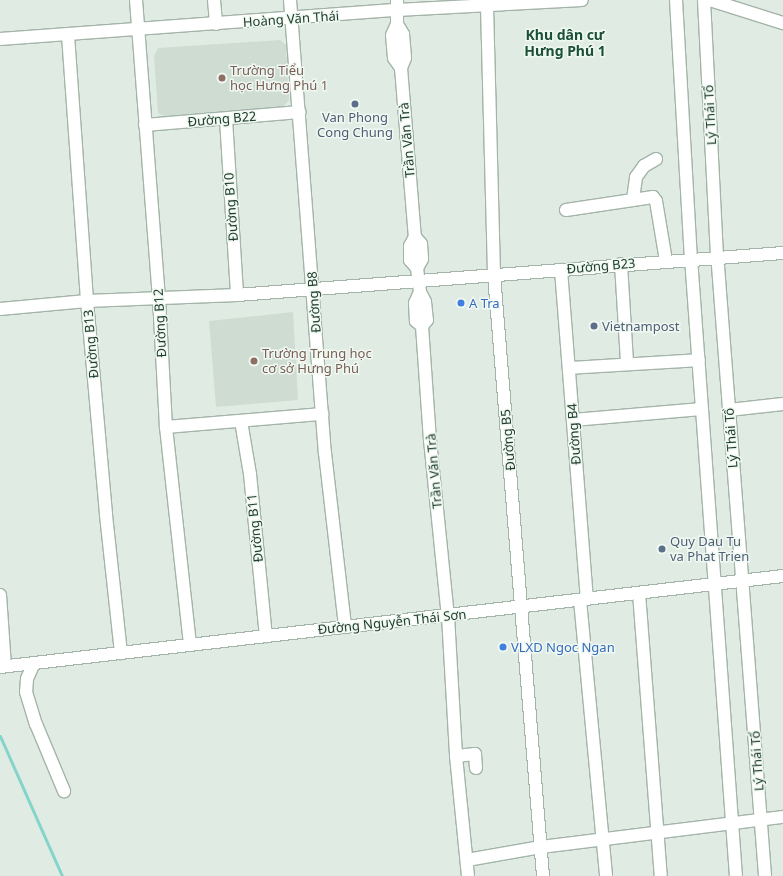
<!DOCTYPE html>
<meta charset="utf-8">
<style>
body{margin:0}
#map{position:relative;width:783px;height:876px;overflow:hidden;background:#e0ece3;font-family:"Noto Sans",sans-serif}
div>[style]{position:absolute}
.built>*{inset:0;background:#cedcd2}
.stream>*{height:3px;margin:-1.5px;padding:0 1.5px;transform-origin:1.5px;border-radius:1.5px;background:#85d4cb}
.roads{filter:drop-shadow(1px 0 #a3b4a9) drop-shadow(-1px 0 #a3b4a9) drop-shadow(0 1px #a3b4a9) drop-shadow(0 -1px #a3b4a9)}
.minor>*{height:12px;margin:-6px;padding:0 6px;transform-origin:6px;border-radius:6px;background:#fff}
.dots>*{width:11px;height:11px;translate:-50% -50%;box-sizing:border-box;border:2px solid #f0f8f2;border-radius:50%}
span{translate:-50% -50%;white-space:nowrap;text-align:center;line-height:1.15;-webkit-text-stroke:3px #f0f8f2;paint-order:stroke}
.street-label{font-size:13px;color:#203d2d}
.education-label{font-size:13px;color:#785e54}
.left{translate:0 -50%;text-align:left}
.service-label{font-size:13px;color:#4e5e75}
.shop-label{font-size:13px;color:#366cbe}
.neighbourhood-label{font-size:14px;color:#1b5034;font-weight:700}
</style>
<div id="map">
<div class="built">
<div style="clip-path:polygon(280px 40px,286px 45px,289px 100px,283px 107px,167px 117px,158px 113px,154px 56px,158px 48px)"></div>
<div style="clip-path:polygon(293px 312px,298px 400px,216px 407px,209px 321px)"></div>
</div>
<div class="stream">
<div style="left:0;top:736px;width:153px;rotate:66.1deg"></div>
</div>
<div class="roads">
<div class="minor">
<div style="left:136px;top:0;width:299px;rotate:85.6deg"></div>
<div style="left:159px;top:298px;width:129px;rotate:86.9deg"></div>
<div style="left:166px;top:427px;width:219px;rotate:83.7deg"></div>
<div style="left:214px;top:0;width:24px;rotate:85deg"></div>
<div style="left:290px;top:0;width:454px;rotate:85.6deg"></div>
<div style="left:325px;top:453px;width:175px;rotate:83.4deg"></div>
<div style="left:397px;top:0;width:24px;rotate:90deg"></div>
<div style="left:397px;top:24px;width:12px;rotate:59deg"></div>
<div style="left:403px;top:34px;width:24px;rotate:85deg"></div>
<div style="left:405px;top:58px;width:11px;rotate:112deg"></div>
<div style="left:401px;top:68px;width:170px;rotate:85.3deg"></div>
<div style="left:415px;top:237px;width:10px;rotate:119deg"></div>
<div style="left:410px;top:246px;width:14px;rotate:90deg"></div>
<div style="left:410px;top:260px;width:11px;rotate:49deg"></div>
<div style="left:676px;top:0;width:258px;rotate:86.7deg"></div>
<div style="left:691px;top:258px;width:620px;rotate:85.84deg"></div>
<div style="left:704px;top:0;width:253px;rotate:87.1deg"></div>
<div style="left:717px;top:253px;width:625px;rotate:85.59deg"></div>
<div style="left:710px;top:0;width:77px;rotate:17.5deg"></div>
<div style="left:487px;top:6px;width:269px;rotate:88.5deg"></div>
<div style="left:494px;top:275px;width:603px;rotate:85.34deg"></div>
<div style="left:397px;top:24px;width:12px;rotate:114deg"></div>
<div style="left:392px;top:35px;width:23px;rotate:85deg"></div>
<div style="left:394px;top:58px;width:12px;rotate:55deg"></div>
<div style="left:68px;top:35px;width:267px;rotate:85.9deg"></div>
<div style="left:87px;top:301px;width:215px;rotate:84.9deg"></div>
<div style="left:106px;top:515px;width:139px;rotate:83.8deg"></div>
<div style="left:0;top:39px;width:398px;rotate:-4.2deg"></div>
<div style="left:397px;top:10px;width:185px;rotate:-3.1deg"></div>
<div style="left:226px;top:119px;width:176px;rotate:86.4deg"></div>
<div style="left:145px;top:125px;width:155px;rotate:-4.8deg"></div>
<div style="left:633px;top:199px;width:22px;rotate:-82deg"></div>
<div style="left:636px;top:177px;width:14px;rotate:-54deg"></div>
<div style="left:644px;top:166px;width:14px;rotate:-30deg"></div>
<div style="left:566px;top:210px;width:88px;rotate:-8.5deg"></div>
<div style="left:653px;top:197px;width:5px;rotate:53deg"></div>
<div style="left:656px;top:201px;width:61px;rotate:80.5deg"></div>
<div style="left:415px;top:237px;width:9px;rotate:49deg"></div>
<div style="left:421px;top:244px;width:15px;rotate:86deg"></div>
<div style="left:422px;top:259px;width:10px;rotate:119deg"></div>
<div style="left:621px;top:264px;width:99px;rotate:86.5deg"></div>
<div style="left:417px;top:268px;width:24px;rotate:83deg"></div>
<div style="left:420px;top:292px;width:11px;rotate:63deg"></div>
<div style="left:425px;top:302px;width:18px;rotate:84deg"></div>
<div style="left:427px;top:320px;width:8px;rotate:130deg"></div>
<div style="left:422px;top:326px;width:114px;rotate:86deg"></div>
<div style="left:430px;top:440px;width:177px;rotate:84.2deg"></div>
<div style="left:448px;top:616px;width:140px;rotate:86.7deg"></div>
<div style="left:456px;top:756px;width:121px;rotate:84.3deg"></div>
<div style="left:561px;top:270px;width:330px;rotate:85.5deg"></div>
<div style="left:420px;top:292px;width:12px;rotate:114deg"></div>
<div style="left:415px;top:303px;width:18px;rotate:87deg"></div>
<div style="left:416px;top:321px;width:8px;rotate:40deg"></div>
<div style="left:0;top:309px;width:87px;rotate:-5.3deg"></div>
<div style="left:87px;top:301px;width:150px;rotate:-2.3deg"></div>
<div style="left:237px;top:295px;width:548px;rotate:-4.4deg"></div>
<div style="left:569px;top:368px;width:130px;rotate:-3.5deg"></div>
<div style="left:729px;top:410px;width:54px;rotate:-6.3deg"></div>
<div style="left:573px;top:420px;width:129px;rotate:-4.9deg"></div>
<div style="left:241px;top:421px;width:54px;rotate:80.4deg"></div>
<div style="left:250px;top:474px;width:163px;rotate:84.4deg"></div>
<div style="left:166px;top:427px;width:157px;rotate:-4.8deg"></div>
<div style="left:639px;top:593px;width:284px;rotate:85.6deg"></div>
<div style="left:0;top:595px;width:71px;rotate:86deg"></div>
<div style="left:580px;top:600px;width:277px;rotate:84.6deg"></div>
<div style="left:34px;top:663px;width:17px;rotate:114deg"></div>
<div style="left:27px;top:679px;width:13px;rotate:94deg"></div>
<div style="left:26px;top:692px;width:34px;rotate:73deg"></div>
<div style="left:36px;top:724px;width:73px;rotate:67.3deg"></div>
<div style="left:0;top:667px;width:788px;rotate:-6.63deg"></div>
<div style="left:456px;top:756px;width:19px;rotate:-6deg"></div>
<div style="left:475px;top:754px;width:14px;rotate:86deg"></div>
<div style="left:467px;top:860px;width:75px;rotate:-10deg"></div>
<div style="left:541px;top:847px;width:244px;rotate:-7.1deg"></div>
</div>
</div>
<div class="dots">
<div style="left:222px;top:78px;background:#8d6e63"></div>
<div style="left:355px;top:104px;background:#5c6f8a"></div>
<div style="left:461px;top:303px;background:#3f7fe0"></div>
<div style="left:594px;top:326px;background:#5c6f8a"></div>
<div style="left:254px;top:361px;background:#8d6e63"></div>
<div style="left:662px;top:549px;background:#5c6f8a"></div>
<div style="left:503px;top:647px;background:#3f7fe0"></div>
</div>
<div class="street-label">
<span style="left:291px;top:19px;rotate:-4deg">Hoàng Văn Thái</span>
<span style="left:710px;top:115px;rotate:-93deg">Lý Thái Tổ</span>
<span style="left:222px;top:119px;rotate:-5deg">Đường B22</span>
<span style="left:407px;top:140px;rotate:-95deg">Trần Văn Trà</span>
<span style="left:231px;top:207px;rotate:-94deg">Đường B10</span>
<span style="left:601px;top:266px;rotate:-5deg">Đường B23</span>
<span style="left:314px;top:302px;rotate:-94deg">Đường B8</span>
<span style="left:160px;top:323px;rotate:-93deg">Đường B12</span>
<span style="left:91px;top:344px;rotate:-95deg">Đường B13</span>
<span style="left:574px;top:434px;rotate:-94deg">Đường B4</span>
<span style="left:731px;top:438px;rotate:-94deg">Lý Thái Tổ</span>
<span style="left:508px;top:440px;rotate:-95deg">Đường B5</span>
<span style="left:434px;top:471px;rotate:-95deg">Trần Văn Trà</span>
<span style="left:255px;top:528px;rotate:-96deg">Đường B11</span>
<span style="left:392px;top:622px;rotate:-6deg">Đường Nguyễn Thái Sơn</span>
<span style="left:757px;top:761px;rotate:-94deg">Lý Thái Tổ</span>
</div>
<div class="education-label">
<span class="left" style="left:230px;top:78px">Trường Tiểu<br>học Hưng Phú 1</span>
<span class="left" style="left:262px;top:361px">Trường Trung học<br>cơ sở Hưng Phú</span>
</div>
<div class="service-label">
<span style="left:355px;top:125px">Van Phong<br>Cong Chung</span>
<span class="left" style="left:602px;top:326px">Vietnampost</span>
<span class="left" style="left:670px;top:549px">Quy Dau Tu<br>va Phat Trien</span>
</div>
<div class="shop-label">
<span class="left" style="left:469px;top:303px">A Tra</span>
<span class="left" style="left:511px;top:647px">VLXD Ngoc Ngan</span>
</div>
<div class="neighbourhood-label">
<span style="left:565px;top:43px">Khu dân cư<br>Hưng Phú 1</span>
</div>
</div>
